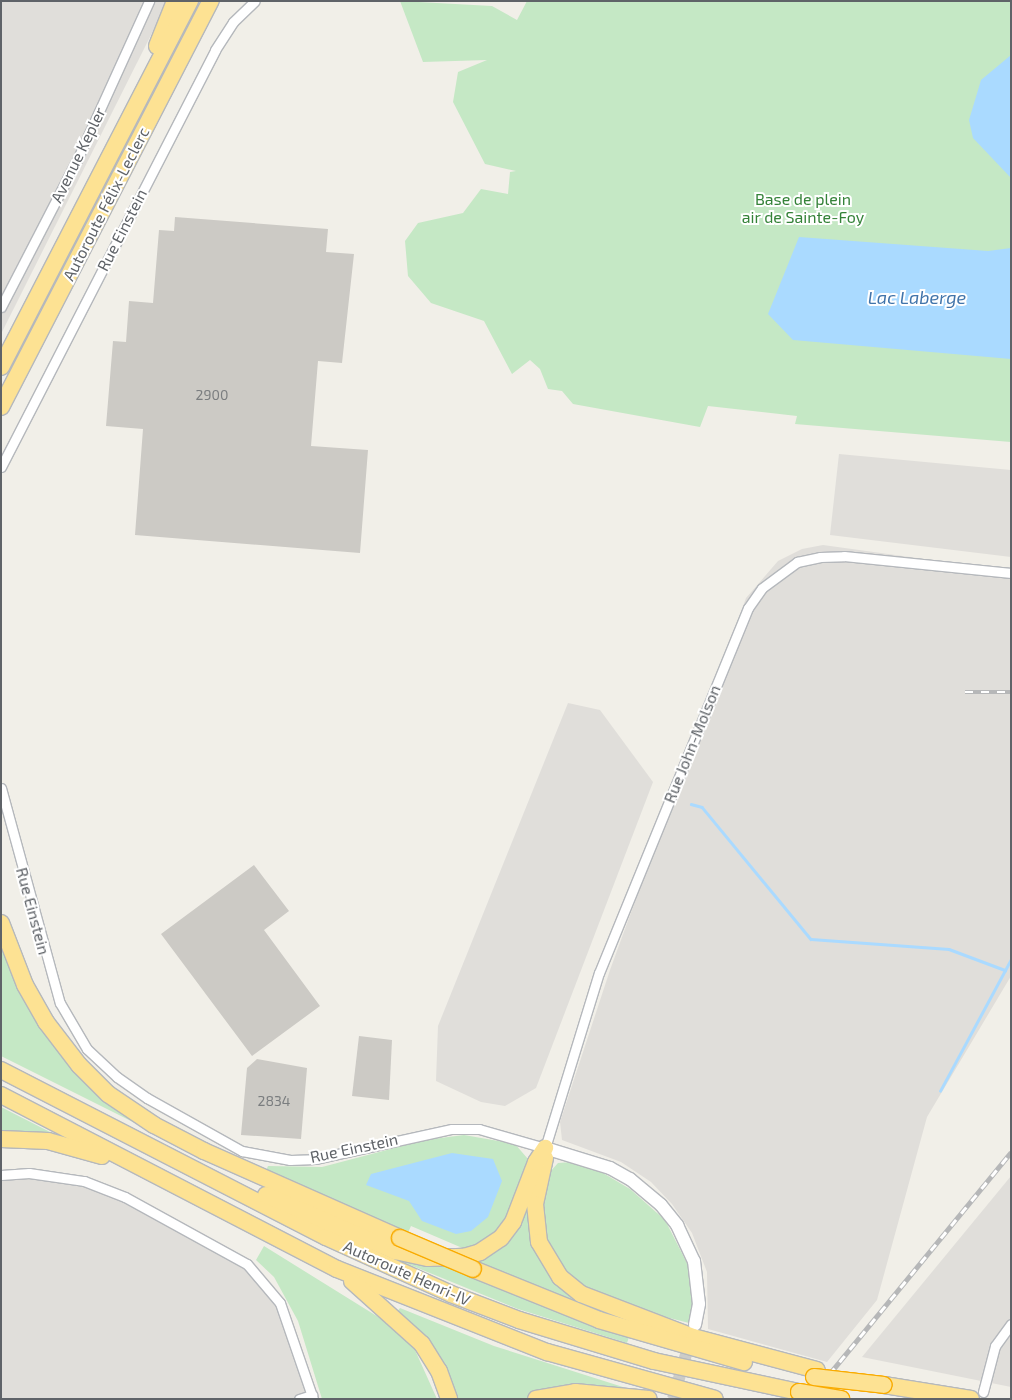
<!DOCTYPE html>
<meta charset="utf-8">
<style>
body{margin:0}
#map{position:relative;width:1012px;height:1400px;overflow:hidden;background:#f1efe8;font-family:"Exo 2",sans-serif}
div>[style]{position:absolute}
.industrial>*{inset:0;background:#e0deda}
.green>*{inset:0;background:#c5e8c5}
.water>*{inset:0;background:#aadaff}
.stream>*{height:2.5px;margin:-1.25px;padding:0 1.25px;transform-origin:1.25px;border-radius:1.25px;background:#aadaff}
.building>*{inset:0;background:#cccac5}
.secondary-tunnel>*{height:12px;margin-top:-6px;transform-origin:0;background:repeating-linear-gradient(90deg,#ccccc8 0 12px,transparent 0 18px)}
.roads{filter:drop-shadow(1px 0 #b5b8bc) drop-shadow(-1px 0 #b5b8bc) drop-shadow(0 1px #b5b8bc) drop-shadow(0 -1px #b5b8bc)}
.street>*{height:9px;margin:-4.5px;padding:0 4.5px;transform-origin:4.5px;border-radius:4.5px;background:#fff}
.secondary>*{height:12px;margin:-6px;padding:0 6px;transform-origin:6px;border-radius:6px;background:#fff}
.highway>*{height:16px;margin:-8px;padding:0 8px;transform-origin:8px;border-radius:8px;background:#fde293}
.rail>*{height:4.5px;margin-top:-2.25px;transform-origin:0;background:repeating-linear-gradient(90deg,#fff 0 8px,#b6b7b8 0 16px);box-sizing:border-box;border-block:1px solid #b6b7b8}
.bridges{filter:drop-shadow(1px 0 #f9ab00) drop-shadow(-1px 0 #f9ab00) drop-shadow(0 1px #f9ab00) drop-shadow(0 -1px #f9ab00)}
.highway-bridge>*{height:16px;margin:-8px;padding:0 8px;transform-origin:8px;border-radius:8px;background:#fde293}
span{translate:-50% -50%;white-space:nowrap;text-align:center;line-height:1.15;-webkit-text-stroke:4px #fff;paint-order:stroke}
.number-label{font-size:14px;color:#7a7d7f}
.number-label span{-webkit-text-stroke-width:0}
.street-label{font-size:16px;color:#5f6368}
.park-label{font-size:16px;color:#348238}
.water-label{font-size:18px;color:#4174aa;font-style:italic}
.frame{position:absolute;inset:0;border:2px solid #5f6368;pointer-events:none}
</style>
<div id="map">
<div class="industrial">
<div style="clip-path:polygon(1px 1px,168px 1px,1px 334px)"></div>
<div style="clip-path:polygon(839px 454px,1011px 470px,1011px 557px,830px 535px)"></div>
<div style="clip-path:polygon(823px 545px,1011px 571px,1011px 976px,927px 1117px,877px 1300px,827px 1362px,708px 1329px,707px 1272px,692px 1233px,672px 1204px,651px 1182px,621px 1162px,562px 1140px,560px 1122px,610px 970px,746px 598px,778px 561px,802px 549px)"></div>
<div style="clip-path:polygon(568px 703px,600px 710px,653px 782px,536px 1088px,505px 1106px,481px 1102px,436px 1081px,438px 1026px)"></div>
<div style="clip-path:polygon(1px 1175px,84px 1181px,228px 1251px,280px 1303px,313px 1399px,1px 1399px)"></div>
<div style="clip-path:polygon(1011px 1176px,1011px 1387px,862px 1357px)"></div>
</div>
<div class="green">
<div style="clip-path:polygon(400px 1px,492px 6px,517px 20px,527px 1px,1011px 1px,1011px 442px,795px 424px,797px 416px,708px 406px,700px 427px,573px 404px,562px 391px,548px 389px,540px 369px,530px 360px,512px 374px,484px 321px,431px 303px,408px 276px,405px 241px,418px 223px,463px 213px,481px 189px,508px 194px,510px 172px,516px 171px,485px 164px,453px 102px,458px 72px,487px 60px,423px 62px)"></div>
<div style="clip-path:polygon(1px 937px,16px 982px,137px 1124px,1px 1056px)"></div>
<div style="clip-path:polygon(1px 1107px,52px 1133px,51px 1136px,1px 1132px)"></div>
<div style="clip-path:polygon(464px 1135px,515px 1144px,528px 1159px,515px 1205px,496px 1234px,467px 1250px,411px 1226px,407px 1235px,265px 1173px,268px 1166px,322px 1167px,425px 1140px)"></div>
<div style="clip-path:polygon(572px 1162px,603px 1173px,630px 1189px,665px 1220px,690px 1269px,693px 1301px,689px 1323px,611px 1303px,571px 1280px,550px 1256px,540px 1213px,549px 1173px,558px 1163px)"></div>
<div style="clip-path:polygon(523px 1210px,530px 1210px,534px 1246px,550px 1276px,578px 1299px,622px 1322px,470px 1260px)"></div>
<div style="clip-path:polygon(264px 1246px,396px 1328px,415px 1350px,437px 1399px,322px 1399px,298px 1321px,274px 1277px,256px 1260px)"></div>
<div style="clip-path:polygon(399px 1256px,445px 1264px,524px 1299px,629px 1337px,627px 1343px,518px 1309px,398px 1260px)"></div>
<div style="clip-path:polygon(400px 1308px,494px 1346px,623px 1387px,622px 1391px,522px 1399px,455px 1399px,397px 1312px)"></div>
</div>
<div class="water">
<div style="clip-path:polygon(1011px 55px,1011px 178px,973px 138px,969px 120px,981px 80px)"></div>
<div style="clip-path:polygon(799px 237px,988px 251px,1011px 248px,1011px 359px,793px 340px,768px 314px)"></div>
<div style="clip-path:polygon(452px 1153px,493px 1159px,502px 1181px,488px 1217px,471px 1231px,456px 1234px,422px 1221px,409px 1201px,366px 1185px,371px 1174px)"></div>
</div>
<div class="stream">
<div style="left:691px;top:804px;width:11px;rotate:15deg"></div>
<div style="left:702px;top:807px;width:171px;rotate:50.5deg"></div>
<div style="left:811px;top:939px;width:138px;rotate:4.1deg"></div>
<div style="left:949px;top:949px;width:60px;rotate:20.6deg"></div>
<div style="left:940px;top:1091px;width:150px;rotate:-61.7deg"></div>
</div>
<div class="building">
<div style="clip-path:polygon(175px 217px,328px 229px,326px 252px,354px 254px,342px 363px,318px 361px,311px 446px,368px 450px,360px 553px,135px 535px,143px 429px,106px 426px,113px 341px,126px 342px,129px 301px,153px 303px,159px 230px,174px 231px)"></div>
<div style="clip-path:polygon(254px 865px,289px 911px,264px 930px,320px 1006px,252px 1056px,161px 934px)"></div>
<div style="clip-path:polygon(359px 1036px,392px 1040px,389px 1100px,352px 1096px)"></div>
<div style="clip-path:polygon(257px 1059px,307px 1068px,301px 1139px,241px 1135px,247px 1068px)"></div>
</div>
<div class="secondary-tunnel">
<div style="left:673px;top:1399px;width:65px;rotate:-73.8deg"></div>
</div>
<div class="roads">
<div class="street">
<div style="left:1px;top:307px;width:165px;rotate:-62.7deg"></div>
<div style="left:77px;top:160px;width:175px;rotate:-65.6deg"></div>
<div style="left:1px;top:467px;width:469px;rotate:-62.8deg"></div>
<div style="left:215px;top:50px;width:33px;rotate:-57deg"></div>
<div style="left:233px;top:22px;width:30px;rotate:-44deg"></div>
<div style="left:1px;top:788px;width:223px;rotate:74.7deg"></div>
<div style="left:60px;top:1003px;width:53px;rotate:59.6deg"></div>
<div style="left:87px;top:1049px;width:41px;rotate:43deg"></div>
<div style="left:117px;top:1077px;width:37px;rotate:35deg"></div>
<div style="left:147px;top:1098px;width:109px;rotate:29.2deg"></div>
<div style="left:242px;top:1151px;width:49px;rotate:10.6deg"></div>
<div style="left:290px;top:1160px;width:25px;rotate:-2deg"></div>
<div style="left:315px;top:1159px;width:140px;rotate:-12.4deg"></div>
<div style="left:452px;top:1129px;width:27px"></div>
<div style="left:479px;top:1129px;width:69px;rotate:16.1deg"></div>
<div style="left:545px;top:1148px;width:183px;rotate:-72.9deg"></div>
<div style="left:599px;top:973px;width:394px;rotate:-67.8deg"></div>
<div style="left:748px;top:608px;width:24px;rotate:-55deg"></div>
<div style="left:762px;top:588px;width:44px;rotate:-36.6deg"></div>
<div style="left:797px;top:562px;width:24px;rotate:-12deg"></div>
<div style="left:820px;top:557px;width:24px;rotate:-2deg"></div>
<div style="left:844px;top:556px;width:168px;rotate:5.8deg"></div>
<div style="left:1px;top:1175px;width:28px;rotate:-4deg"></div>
<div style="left:29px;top:1173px;width:56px;rotate:8.3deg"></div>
<div style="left:84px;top:1181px;width:44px;rotate:21.3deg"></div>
<div style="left:125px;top:1197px;width:139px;rotate:28.8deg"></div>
<div style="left:247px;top:1264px;width:51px;rotate:49.8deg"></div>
<div style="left:280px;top:1303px;width:102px;rotate:71deg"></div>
<div style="left:983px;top:1392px;width:48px;rotate:-75.4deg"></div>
<div style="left:995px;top:1346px;width:27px;rotate:-54deg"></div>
<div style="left:299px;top:1399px;width:14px;rotate:-17deg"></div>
</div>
<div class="secondary">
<div style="left:545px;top:1148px;width:68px;rotate:17.1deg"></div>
<div style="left:610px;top:1168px;width:23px;rotate:29deg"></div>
<div style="left:630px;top:1179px;width:40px;rotate:40deg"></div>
<div style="left:661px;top:1205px;width:26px;rotate:51deg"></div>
<div style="left:677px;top:1225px;width:40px;rotate:65deg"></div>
<div style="left:694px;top:1261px;width:43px;rotate:83.4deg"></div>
<div style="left:699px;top:1304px;width:21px;rotate:101deg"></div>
</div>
<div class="highway">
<div style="left:157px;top:46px;width:48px;rotate:-68.2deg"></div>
<div style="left:1px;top:367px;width:412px;rotate:-62.7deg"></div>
<div style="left:1px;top:407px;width:457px;rotate:-62.7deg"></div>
<div style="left:1px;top:923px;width:66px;rotate:68.8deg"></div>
<div style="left:25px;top:985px;width:43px;rotate:60.4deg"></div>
<div style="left:46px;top:1022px;width:54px;rotate:52.5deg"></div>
<div style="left:79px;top:1065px;width:41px;rotate:45deg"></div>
<div style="left:108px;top:1094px;width:55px;rotate:34deg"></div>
<div style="left:154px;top:1125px;width:56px;rotate:27.5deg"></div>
<div style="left:204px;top:1151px;width:214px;rotate:23.9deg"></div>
<div style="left:1px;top:1070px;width:365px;rotate:27.2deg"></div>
<div style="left:326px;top:1237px;width:137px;rotate:24.5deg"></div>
<div style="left:451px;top:1294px;width:73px;rotate:20.9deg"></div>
<div style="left:519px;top:1320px;width:141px;rotate:16.9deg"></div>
<div style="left:654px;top:1361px;width:148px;rotate:12.1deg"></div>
<div style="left:1px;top:1095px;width:378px;rotate:27.4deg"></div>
<div style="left:337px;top:1269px;width:226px;rotate:21.6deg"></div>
<div style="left:547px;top:1352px;width:174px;rotate:15.6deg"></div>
<div style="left:1px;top:1139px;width:47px;rotate:2.4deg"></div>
<div style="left:48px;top:1141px;width:56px;rotate:15.5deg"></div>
<div style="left:545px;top:1158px;width:47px;rotate:102.3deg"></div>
<div style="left:535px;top:1204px;width:38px;rotate:84deg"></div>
<div style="left:539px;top:1242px;width:41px;rotate:59deg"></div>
<div style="left:560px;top:1277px;width:27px;rotate:39deg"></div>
<div style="left:581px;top:1294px;width:120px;rotate:21deg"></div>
<div style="left:693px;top:1337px;width:128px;rotate:14.9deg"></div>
<div style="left:266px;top:1195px;width:141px;rotate:23.5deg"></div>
<div style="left:395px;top:1251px;width:34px;rotate:12deg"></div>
<div style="left:428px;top:1258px;width:36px;rotate:-2deg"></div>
<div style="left:464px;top:1257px;width:17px;rotate:-17deg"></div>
<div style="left:480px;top:1252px;width:25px;rotate:-34deg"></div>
<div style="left:501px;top:1238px;width:20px;rotate:-53deg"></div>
<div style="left:513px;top:1222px;width:64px;rotate:-69deg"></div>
<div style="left:536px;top:1162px;width:17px;rotate:-57deg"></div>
<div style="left:473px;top:1269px;width:136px;rotate:22deg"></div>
<div style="left:599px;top:1320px;width:151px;rotate:16.2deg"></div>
<div style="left:352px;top:1281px;width:94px;rotate:42deg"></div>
<div style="left:422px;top:1344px;width:32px;rotate:58deg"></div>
<div style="left:439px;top:1371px;width:30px;rotate:70deg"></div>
<div style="left:884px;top:1385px;width:88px;rotate:9.1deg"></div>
<div style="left:536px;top:1399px;width:40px;rotate:-10deg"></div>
<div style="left:575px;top:1392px;width:74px;rotate:5.4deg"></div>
</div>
</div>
<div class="rail">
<div style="left:965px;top:692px;width:46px"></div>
<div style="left:809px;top:1399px;width:319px;rotate:-50.7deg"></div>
</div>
<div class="bridges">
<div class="highway-bridge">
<div style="left:400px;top:1238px;width:79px;rotate:23deg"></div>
<div style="left:814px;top:1377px;width:70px;rotate:6.5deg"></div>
<div style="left:799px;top:1392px;width:43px;rotate:9.5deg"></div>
</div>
</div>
<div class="number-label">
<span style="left:212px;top:395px">2900</span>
<span style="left:274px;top:1101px">2834</span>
</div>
<div class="street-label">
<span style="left:78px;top:155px;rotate:-64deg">Avenue Kepler</span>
<span style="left:106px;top:204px;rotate:-63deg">Autoroute Félix-Leclerc</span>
<span style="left:122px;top:230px;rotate:-63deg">Rue Einstein</span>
<span style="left:692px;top:744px;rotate:-68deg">Rue John-Molson</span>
<span style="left:33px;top:911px;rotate:75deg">Rue Einstein</span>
<span style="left:354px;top:1148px;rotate:-12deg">Rue Einstein</span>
<span style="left:407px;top:1273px;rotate:24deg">Autoroute Henri-IV</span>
</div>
<div class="park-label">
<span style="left:803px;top:208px">Base de plein<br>air de Sainte-Foy</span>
</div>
<div class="water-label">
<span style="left:917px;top:297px">Lac Laberge</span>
</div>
<div class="frame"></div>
</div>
